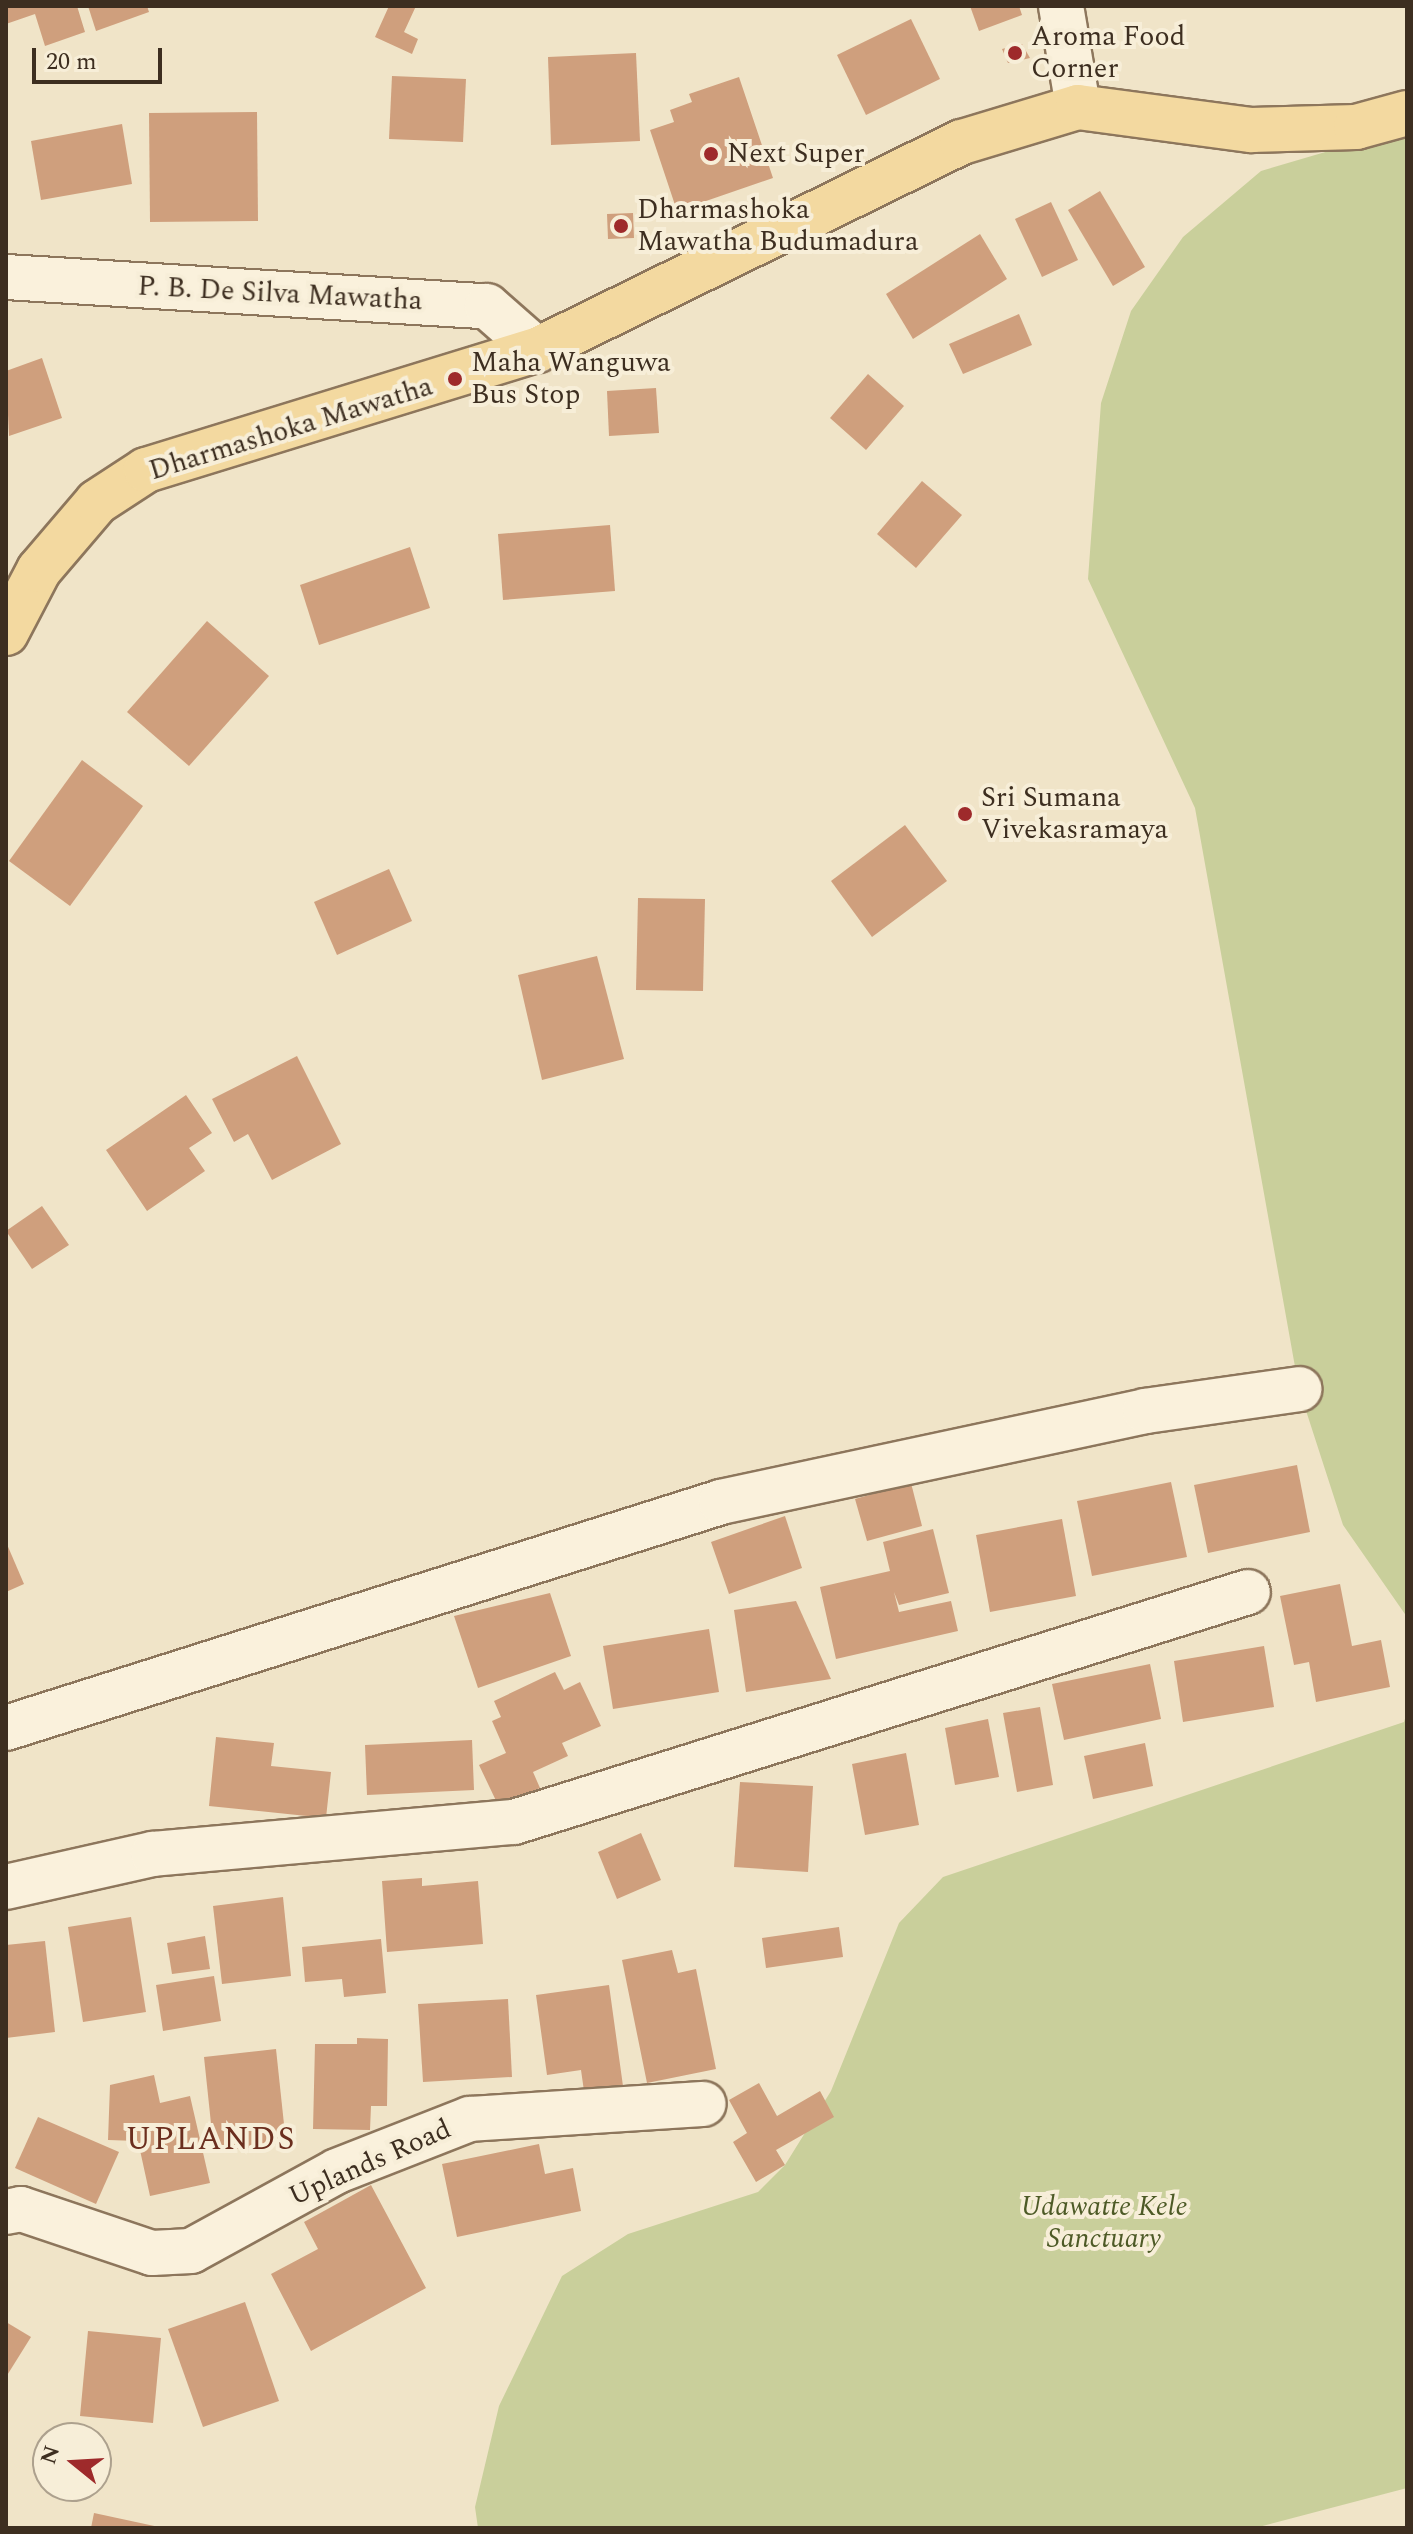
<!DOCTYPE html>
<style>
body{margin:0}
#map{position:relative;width:1413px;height:2534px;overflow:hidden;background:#f0e4c8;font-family:Spectral,serif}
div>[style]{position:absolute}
.green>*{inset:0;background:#c9cf9b}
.building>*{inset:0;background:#cf9f7d}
.roads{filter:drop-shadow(2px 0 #8d765c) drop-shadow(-2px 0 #8d765c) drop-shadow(0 2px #8d765c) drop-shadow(0 -2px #8d765c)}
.street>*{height:44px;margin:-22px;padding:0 22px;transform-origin:22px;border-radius:22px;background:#faf1dc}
.secondary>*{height:44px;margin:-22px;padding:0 22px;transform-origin:22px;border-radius:22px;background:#faf1dc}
.primary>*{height:44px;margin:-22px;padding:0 22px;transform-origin:22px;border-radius:22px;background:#f3d9a0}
.dots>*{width:22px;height:22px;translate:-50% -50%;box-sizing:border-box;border:4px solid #f7eed8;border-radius:50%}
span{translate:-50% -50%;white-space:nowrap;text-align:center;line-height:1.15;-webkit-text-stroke:8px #f7eed8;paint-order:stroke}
.poi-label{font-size:28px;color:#3d2e20}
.left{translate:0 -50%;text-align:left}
.street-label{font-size:28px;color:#3d2e20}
.park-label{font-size:28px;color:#4d5a26;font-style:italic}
.quarter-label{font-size:32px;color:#6b2e1e;letter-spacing:2px}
.frame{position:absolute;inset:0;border:8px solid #3d2e20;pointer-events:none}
.north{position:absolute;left:32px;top:2422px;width:80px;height:80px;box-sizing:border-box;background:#f7eed8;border:2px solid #ada18e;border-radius:50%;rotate:288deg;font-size:22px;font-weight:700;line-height:32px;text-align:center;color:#3d2e20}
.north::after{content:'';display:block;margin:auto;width:28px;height:36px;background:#9e2a2b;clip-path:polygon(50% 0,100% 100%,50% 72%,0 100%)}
.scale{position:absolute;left:32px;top:48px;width:130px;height:36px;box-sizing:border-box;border:4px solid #3d2e20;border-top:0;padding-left:10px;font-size:24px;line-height:28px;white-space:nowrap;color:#3d2e20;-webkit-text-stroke:6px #f7eed8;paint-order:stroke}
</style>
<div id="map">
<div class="green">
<div style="clip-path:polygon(1407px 128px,1407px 1617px,1343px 1525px,1299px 1389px,1195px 808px,1088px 579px,1101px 403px,1131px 311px,1183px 237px,1261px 171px)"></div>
<div style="clip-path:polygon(1407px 1712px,1407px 2488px,1255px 2528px,478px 2528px,475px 2507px,499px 2406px,562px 2276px,628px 2234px,758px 2192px,785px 2165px,831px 2091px,899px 1923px,943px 1877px,1404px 1722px)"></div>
</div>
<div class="building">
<div style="clip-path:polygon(6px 6px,77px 6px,85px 32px,45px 46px,35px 14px,6px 24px)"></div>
<div style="clip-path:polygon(88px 6px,147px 6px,149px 12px,96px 31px)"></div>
<div style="clip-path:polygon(389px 6px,416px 6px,404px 32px,418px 39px,412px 54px,375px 37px)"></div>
<div style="clip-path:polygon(970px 6px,1019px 6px,1022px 15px,979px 31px)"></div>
<div style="clip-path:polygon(911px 19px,940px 79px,866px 115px,837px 55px)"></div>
<div style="clip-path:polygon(1022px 44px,1030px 58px,1008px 63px,1002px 49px)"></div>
<div style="clip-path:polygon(636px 53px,640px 141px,551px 145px,548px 57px)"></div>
<div style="clip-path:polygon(392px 76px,466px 79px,463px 142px,389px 139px)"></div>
<div style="clip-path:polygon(739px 77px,773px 178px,677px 211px,650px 130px,674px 122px,670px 110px,692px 102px,689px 94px)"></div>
<div style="clip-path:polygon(257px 112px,258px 221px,150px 222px,149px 113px)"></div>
<div style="clip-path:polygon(122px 124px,132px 184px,41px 200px,31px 141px)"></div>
<div style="clip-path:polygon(1100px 191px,1145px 267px,1113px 286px,1068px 210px)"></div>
<div style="clip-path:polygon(1051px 202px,1078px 260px,1042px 277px,1015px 219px)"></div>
<div style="clip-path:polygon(633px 213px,634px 238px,608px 239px,607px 214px)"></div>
<div style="clip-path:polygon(980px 234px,1007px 279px,913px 339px,886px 294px)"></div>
<div style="clip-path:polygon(1019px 314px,1032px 345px,963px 374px,949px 344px)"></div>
<div style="clip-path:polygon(42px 358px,62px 418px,9px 436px,6px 371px)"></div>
<div style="clip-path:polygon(868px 374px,904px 406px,866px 450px,830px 418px)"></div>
<div style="clip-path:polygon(656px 388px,659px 433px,609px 436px,607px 391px)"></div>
<div style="clip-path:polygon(922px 481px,962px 515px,916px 568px,877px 534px)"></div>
<div style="clip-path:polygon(610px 525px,615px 591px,503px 600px,498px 534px)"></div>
<div style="clip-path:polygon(410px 547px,430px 608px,319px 645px,300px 585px)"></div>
<div style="clip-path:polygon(207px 621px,269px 676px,189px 766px,127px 712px)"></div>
<div style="clip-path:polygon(82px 760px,143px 806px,70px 906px,9px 861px)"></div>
<div style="clip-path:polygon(905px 825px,947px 881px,872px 937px,831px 881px)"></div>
<div style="clip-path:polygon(389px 869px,412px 921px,337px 955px,314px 902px)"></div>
<div style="clip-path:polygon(638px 898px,705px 899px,703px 991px,636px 990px)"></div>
<div style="clip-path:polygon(597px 956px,624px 1059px,542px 1080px,518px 975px)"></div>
<div style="clip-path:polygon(297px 1056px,341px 1144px,272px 1180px,248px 1134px,234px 1142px,212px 1099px)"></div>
<div style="clip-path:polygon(186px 1095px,212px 1133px,189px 1148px,205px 1171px,147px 1211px,106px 1150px)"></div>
<div style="clip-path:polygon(42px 1206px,69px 1245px,32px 1269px,6px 1231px)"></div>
<div style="clip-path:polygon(1297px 1465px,1310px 1532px,1208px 1553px,1194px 1485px)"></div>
<div style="clip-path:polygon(1171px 1482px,1187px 1557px,1092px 1576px,1077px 1501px)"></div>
<div style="clip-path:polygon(911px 1483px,922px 1526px,867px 1541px,855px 1499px)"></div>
<div style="clip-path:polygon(785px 1516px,802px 1568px,729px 1594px,711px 1542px)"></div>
<div style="clip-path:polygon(1062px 1519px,1076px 1596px,990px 1612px,976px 1535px)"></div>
<div style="clip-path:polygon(933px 1529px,949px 1593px,899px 1605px,894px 1592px,899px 1612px,951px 1601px,958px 1631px,836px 1659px,820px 1587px,890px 1571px,883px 1542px)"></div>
<div style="clip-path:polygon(6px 1542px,24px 1584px,6px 1592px)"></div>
<div style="clip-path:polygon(1340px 1584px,1352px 1646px,1381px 1640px,1390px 1687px,1316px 1702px,1309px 1662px,1294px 1665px,1280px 1596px)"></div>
<div style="clip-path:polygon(550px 1593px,571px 1656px,478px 1688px,454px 1616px)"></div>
<div style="clip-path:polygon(796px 1601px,831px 1679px,746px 1692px,734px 1610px)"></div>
<div style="clip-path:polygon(709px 1629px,719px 1692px,613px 1709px,603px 1646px)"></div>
<div style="clip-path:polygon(1264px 1646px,1274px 1707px,1183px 1722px,1174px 1661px)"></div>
<div style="clip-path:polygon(1150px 1664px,1161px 1719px,1064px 1740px,1052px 1684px)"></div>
<div style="clip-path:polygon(555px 1672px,564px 1690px,580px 1682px,601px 1726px,562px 1743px,568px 1756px,533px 1772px,540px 1788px,499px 1807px,479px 1765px,506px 1753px,492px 1721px,501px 1717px,494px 1701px)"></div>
<div style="clip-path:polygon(1040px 1707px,1053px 1785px,1017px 1792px,1003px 1713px)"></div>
<div style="clip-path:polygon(988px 1719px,999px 1777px,955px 1785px,945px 1728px)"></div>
<div style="clip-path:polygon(216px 1737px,274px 1743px,271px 1766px,331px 1772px,326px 1818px,209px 1806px)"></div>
<div style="clip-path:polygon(472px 1740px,474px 1790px,367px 1795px,365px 1745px)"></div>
<div style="clip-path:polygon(1145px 1743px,1153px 1786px,1093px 1799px,1084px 1756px)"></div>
<div style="clip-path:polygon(906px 1753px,919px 1825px,865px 1835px,852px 1764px)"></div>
<div style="clip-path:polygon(740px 1782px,813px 1786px,808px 1872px,734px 1867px)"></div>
<div style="clip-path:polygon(641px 1833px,661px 1880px,617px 1899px,598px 1852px)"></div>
<div style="clip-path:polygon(422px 1878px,422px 1886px,478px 1881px,483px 1944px,387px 1952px,382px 1881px)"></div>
<div style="clip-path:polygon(283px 1897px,291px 1976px,222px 1984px,213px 1906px)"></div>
<div style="clip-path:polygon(131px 1917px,146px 2012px,83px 2022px,68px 1927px)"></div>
<div style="clip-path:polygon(839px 1927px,843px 1957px,766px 1968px,762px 1938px)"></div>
<div style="clip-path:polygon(205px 1936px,210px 1969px,172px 1974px,167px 1943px)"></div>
<div style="clip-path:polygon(381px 1939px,386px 1993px,344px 1997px,342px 1979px,305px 1982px,302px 1947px)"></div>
<div style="clip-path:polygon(45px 1941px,55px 2032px,6px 2038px,6px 1945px)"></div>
<div style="clip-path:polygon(672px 1950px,678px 1973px,696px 1969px,716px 2069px,647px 2083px,622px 1960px)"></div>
<div style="clip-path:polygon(214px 1976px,221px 2021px,163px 2031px,156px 1985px)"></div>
<div style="clip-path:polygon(609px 1985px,623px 2086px,584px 2091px,581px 2070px,547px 2075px,536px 1995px)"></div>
<div style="clip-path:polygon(508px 1999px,512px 2077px,423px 2082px,418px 2004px)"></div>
<div style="clip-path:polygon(357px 2038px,388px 2039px,387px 2106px,371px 2106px,370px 2130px,313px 2129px,315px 2044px,357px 2044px)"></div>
<div style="clip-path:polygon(276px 2049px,286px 2143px,214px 2152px,204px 2057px)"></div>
<div style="clip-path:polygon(154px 2075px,160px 2103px,190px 2096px,210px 2183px,150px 2196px,138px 2141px,108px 2140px,110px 2085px)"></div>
<div style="clip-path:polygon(759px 2083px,777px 2116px,820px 2091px,834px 2117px,776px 2150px,785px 2165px,756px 2182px,733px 2142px,747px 2133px,729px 2100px)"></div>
<div style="clip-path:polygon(38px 2117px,119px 2152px,96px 2204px,15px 2168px)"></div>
<div style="clip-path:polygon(539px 2144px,545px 2174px,573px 2168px,581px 2211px,457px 2237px,442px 2164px)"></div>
<div style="clip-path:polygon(371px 2185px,426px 2288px,311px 2351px,271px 2274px,318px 2249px,304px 2222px)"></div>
<div style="clip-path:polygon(245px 2302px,279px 2401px,203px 2427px,168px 2329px)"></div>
<div style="clip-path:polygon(6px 2322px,31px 2337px,6px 2377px)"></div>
<div style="clip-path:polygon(88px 2331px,161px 2338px,153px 2423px,80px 2416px)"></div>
<div style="clip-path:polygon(94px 2513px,159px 2527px,159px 2528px,91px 2528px)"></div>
</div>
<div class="roads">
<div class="street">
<div style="left:1061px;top:6px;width:102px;rotate:80.4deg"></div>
<div style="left:6px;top:1728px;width:750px;rotate:-17.54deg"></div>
<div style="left:721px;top:1502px;width:434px;rotate:-12.1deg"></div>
<div style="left:1145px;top:1411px;width:156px;rotate:-8.1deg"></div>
<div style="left:6px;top:1887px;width:151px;rotate:-12.7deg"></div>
<div style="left:153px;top:1854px;width:362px;rotate:-5.1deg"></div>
<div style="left:514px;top:1822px;width:769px;rotate:-17.4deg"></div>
<div style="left:6px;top:2212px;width:15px;rotate:-11deg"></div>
<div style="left:21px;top:2209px;width:138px;rotate:18.6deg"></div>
<div style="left:152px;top:2253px;width:39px;rotate:-3deg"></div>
<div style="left:191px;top:2251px;width:166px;rotate:-28.7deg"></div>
<div style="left:337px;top:2171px;width:143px;rotate:-21.4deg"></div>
<div style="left:470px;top:2119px;width:234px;rotate:-3.7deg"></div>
</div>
<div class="secondary">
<div style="left:6px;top:277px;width:482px;rotate:3.5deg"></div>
<div style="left:487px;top:306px;width:67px;rotate:41.3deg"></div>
</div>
<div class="primary">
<div style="left:6px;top:633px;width:71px;rotate:-62.4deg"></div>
<div style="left:39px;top:570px;width:89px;rotate:-49.5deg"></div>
<div style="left:97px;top:502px;width:59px;rotate:-33.1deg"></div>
<div style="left:146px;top:470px;width:409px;rotate:-17.1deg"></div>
<div style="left:537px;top:350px;width:473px;rotate:-26.1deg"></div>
<div style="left:962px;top:142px;width:121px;rotate:-16.8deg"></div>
<div style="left:1078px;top:107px;width:175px;rotate:7.6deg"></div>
<div style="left:1251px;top:130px;width:105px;rotate:-1.6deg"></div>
<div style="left:1356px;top:127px;width:53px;rotate:-15.4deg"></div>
</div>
</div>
<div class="dots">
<div style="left:1015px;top:53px;background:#9e2a2b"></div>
<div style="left:711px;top:154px;background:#9e2a2b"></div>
<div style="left:621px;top:226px;background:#9e2a2b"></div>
<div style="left:455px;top:379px;background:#9e2a2b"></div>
<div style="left:965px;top:814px;background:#9e2a2b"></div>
</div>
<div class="poi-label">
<span class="left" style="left:1031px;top:53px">Aroma Food<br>Corner</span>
<span class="left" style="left:727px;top:154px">Next Super</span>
<span class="left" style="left:637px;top:226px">Dharmashoka<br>Mawatha Budumadura</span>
<span class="left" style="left:471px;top:379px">Maha Wanguwa<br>Bus Stop</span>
<span class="left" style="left:981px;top:814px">Sri Sumana<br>Vivekasramaya</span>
</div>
<div class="street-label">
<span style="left:280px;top:294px;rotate:3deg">P. B. De Silva Mawatha</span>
<span style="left:291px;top:429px;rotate:-17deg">Dharmashoka Mawatha</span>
<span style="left:370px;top:2163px;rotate:-24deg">Uplands Road</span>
</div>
<div class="park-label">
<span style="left:1104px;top:2223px">Udawatte Kele<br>Sanctuary</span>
</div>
<div class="quarter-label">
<span style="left:211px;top:2140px">UPLANDS</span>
</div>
<div class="frame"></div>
<div class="north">N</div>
<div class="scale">20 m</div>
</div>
